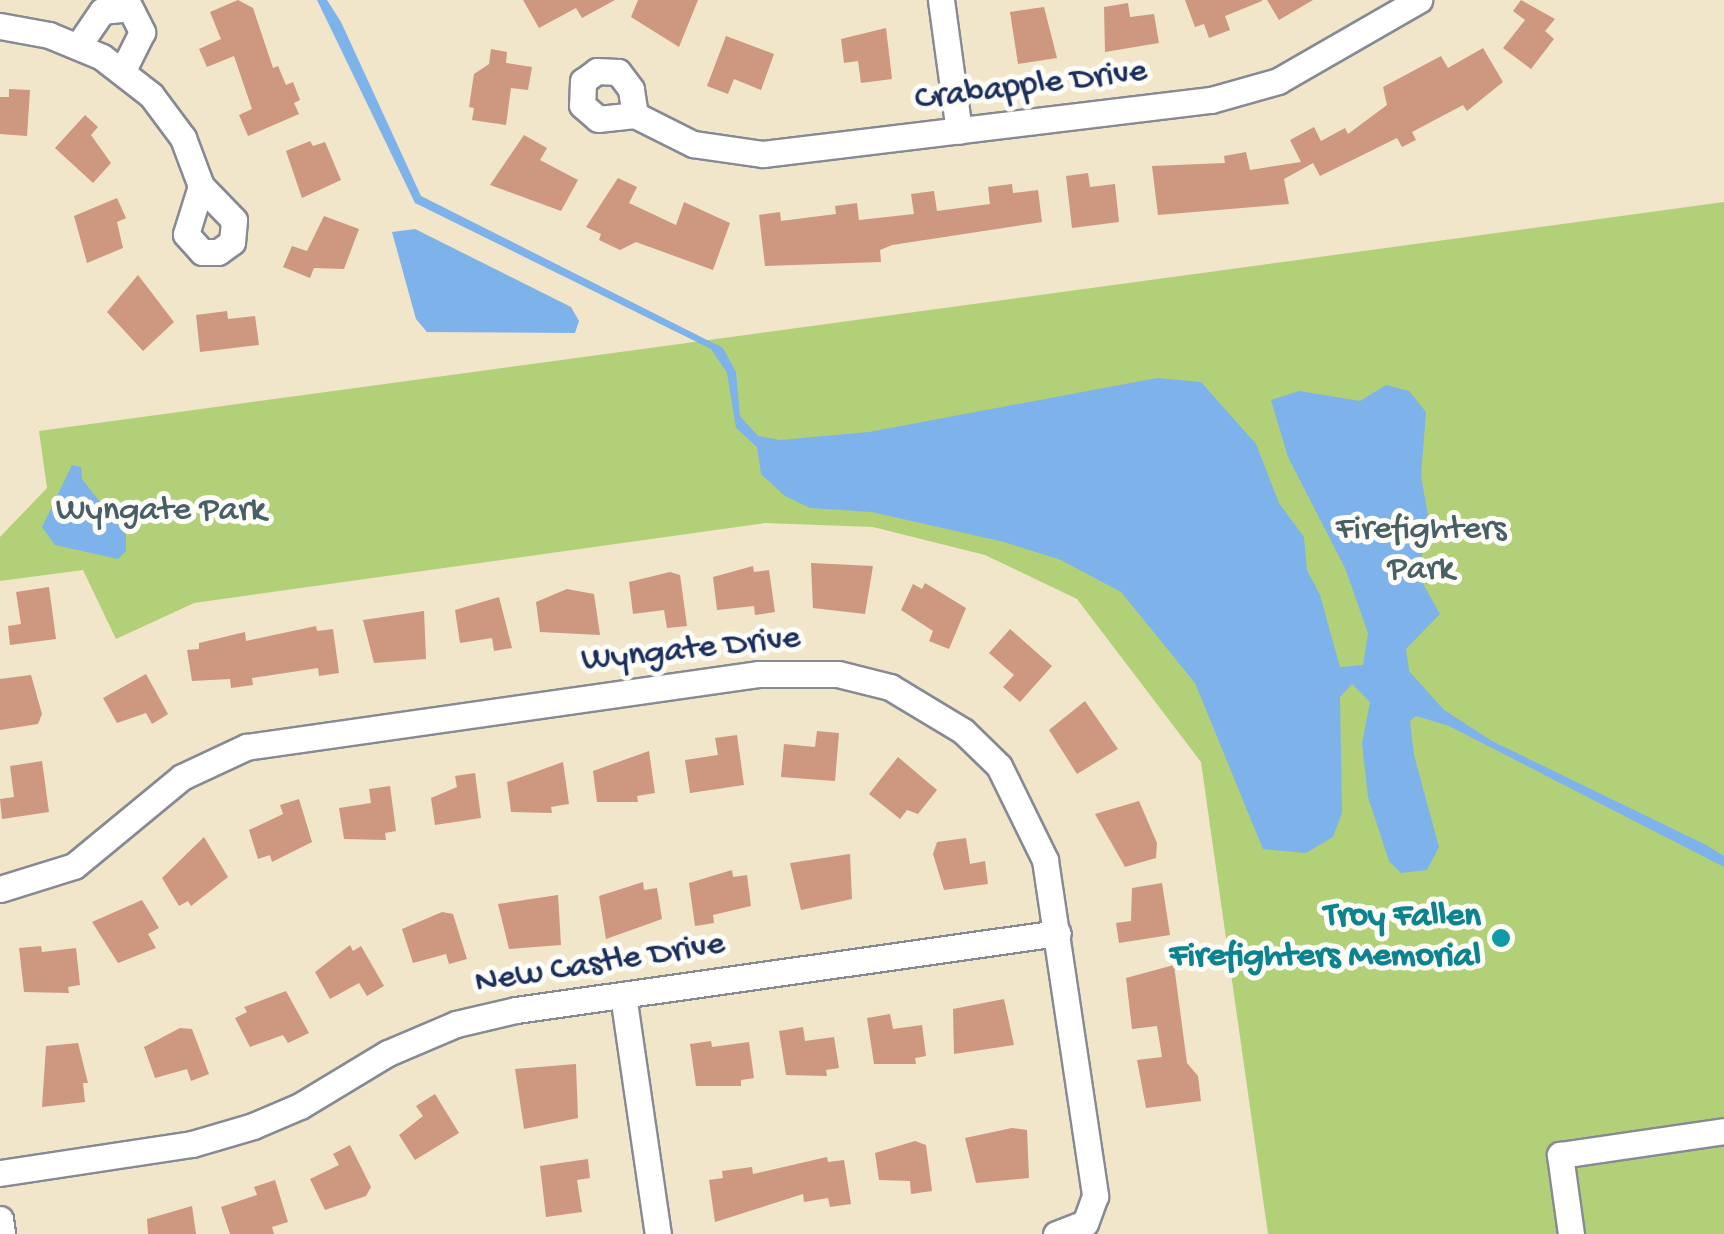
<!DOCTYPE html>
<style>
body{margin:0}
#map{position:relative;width:1724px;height:1234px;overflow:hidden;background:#f1e5ca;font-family:"Gochi Hand",sans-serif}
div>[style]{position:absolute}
.green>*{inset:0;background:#b2d077}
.water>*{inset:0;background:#7eb2eb}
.building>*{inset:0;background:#ce9780}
.roads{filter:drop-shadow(2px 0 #868a94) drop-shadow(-2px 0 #868a94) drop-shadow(0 2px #868a94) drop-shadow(0 -2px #868a94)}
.minor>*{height:25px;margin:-12.5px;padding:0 12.5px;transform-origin:12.5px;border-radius:12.5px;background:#fff}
.dots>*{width:28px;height:28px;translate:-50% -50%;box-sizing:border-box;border:5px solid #fdfcf7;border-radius:50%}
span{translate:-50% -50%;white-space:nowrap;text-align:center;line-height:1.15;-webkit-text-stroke:10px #fdfcf7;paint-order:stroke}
.street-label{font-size:35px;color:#1b2f5e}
.park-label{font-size:35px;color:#485f66}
.culture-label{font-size:35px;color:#0d838f;font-weight:700}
.right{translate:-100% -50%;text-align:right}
</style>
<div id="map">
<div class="green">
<div style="clip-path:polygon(1724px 202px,1724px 1234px,1268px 1234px,1201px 762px,1077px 599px,985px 555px,873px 527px,765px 523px,194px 603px,116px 639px,83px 570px,0 581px,0 537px,47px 488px,39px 431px)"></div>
</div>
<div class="water">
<div style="clip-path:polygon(317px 0,327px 0,341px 22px,421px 196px,723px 348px,736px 372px,740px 416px,758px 436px,780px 440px,869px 432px,1157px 378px,1201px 382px,1256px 444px,1279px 503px,1304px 537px,1307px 570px,1320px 595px,1340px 667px,1363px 665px,1368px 633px,1345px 568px,1288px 457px,1271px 400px,1299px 391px,1360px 401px,1386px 385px,1409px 391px,1426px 412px,1421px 476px,1429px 521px,1418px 575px,1440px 614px,1406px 649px,1409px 671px,1444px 710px,1492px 741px,1706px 845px,1724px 856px,1724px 867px,1449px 726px,1416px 716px,1410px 721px,1414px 755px,1439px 847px,1427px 870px,1401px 873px,1389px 861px,1368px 797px,1362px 743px,1370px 702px,1352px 684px,1340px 697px,1342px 813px,1333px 837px,1306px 853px,1263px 849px,1195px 683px,1121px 592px,1061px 560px,1004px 542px,872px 512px,810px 508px,785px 496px,761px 474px,757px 447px,736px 428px,727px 373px,711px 349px,415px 203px)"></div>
<div style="clip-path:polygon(415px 229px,571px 307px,579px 321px,575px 333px,427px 332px,416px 319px,392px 232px)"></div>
<div style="clip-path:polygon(72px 465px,81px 467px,82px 479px,126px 535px,126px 551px,118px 559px,55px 545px,42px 527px)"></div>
</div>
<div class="building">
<div style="clip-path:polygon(238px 0,253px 8px,273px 68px,278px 66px,286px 85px,293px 82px,300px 100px,294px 103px,299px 114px,248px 136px,239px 115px,252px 109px,234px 56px,207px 67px,199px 49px,221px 39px,210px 12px)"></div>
<div style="clip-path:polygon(523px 0,615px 0,582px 18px,576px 8px,539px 28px)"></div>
<div style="clip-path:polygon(638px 0,698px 0,679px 47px,631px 17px)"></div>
<div style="clip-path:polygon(1185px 0,1262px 0,1262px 1px,1225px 16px,1230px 30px,1209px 38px,1204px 24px,1195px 27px)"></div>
<div style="clip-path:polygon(1267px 0,1313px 0,1279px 20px)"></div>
<div style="clip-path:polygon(1521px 0,1555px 19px,1545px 31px,1554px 39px,1531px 69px,1503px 48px,1525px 20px,1513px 11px)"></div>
<div style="clip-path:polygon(1128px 3px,1130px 17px,1154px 14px,1159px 43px,1105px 52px,1104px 7px)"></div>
<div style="clip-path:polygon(1044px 7px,1057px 58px,1018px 64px,1010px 12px)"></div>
<div style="clip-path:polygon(886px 28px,892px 79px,861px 83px,858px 61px,844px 63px,841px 39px)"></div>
<div style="clip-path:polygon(726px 36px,774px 54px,761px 90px,734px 79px,728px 94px,707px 86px)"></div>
<div style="clip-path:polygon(1483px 48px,1503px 82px,1467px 111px,1463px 105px,1412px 132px,1416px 140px,1402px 147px,1397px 138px,1320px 176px,1313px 163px,1284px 179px,1289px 204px,1158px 215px,1152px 166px,1225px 163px,1224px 156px,1246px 152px,1250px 170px,1301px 162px,1290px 140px,1314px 127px,1321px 141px,1345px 128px,1348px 134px,1387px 105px,1383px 87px,1441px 56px,1448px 68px)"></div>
<div style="clip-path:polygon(491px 49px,507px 52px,506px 63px,532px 67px,528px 90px,511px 88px,506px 125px,472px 120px,474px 108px,469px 107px,474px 74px,489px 64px)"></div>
<div style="clip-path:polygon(9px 89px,30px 90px,27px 136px,0 134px,0 97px,9px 97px)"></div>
<div style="clip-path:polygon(85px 115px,98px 127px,91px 135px,111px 163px,93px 183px,55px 148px)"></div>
<div style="clip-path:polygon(524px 135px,547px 148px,540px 160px,578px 180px,561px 211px,490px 185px)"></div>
<div style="clip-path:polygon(310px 141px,313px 146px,325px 142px,341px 180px,302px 198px,286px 151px)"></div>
<div style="clip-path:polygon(1088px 173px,1090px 187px,1115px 184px,1119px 222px,1072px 228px,1066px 176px)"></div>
<div style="clip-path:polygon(618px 178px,637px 187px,629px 203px,676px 225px,684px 202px,730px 223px,713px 270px,636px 242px,620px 250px,599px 240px,601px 234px,586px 227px)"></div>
<div style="clip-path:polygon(1012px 184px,1013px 193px,1038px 190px,1042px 222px,892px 245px,880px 250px,881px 262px,765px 266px,759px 215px,780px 212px,781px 221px,836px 214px,835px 206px,857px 203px,859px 220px,914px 214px,911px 194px,934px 191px,937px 211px,990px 204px,988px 187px)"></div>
<div style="clip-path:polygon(117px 198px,126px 218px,117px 222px,123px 248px,87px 263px,74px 216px)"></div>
<div style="clip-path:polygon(324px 216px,359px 229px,344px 269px,314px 268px,310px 278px,283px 267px,292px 246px,307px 251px)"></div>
<div style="clip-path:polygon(138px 275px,174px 322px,143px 351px,107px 312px)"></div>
<div style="clip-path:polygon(227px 311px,228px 319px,255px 316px,259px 345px,200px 352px,196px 315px)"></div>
<div style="clip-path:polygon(811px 563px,873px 566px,865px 614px,813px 608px)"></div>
<div style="clip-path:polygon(753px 566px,754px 572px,769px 570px,775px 612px,755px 615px,754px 606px,717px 610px,713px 577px)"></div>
<div style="clip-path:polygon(670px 572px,680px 575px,687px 626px,667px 628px,664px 610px,633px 614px,629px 582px)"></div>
<div style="clip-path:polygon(925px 583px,966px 608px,949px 649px,929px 641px,933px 631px,901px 610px,913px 584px,922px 589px)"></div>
<div style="clip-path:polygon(49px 587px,56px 639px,10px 645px,8px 626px,21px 624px,16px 592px)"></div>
<div style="clip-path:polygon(567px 589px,594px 594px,600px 635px,540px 632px,536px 602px)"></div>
<div style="clip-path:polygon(499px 597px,512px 648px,494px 651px,492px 638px,460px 643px,455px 610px)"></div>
<div style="clip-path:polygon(424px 611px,426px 659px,374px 663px,363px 620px)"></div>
<div style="clip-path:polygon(316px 626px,317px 631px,333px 629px,339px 673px,319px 676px,318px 668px,252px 678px,253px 685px,231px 688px,230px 679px,192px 681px,187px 650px,199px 649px,199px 643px,245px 632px,246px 641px)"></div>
<div style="clip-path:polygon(1010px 629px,1052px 666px,1020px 702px,1003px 687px,1014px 675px,989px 653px)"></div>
<div style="clip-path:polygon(146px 674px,168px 714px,152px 724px,146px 713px,117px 723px,103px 698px)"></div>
<div style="clip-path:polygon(31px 675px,42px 714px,38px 724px,0 730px,0 679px)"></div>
<div style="clip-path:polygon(1085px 701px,1118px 749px,1077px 774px,1049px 730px)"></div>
<div style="clip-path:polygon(817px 731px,839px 733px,835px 781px,781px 777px,784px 744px,815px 747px)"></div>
<div style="clip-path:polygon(737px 735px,744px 785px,690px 793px,685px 760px,718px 755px,715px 738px)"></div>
<div style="clip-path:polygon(649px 751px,655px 793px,637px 796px,638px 802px,597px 802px,593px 771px)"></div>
<div style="clip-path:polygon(898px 757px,937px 790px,918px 814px,907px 810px,900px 819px,869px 794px)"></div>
<div style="clip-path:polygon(42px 761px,49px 812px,2px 819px,0 799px,14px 797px,10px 766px)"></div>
<div style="clip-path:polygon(563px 762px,569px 804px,551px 807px,552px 813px,511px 812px,507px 782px)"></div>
<div style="clip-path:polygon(475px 773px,481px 818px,435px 825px,431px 798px,457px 787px,455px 776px)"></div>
<div style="clip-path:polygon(390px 786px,396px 831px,385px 833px,386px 840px,344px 839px,339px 808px,371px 803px,369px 789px)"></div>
<div style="clip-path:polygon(299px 799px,312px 842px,272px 862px,270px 855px,258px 859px,249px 830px,283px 814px,280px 805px)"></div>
<div style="clip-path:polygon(1139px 801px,1157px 843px,1156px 858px,1125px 867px,1095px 814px)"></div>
<div style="clip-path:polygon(204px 837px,228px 877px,191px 906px,188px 901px,179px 906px,162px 878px)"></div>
<div style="clip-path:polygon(966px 838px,970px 864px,985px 861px,988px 884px,944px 890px,933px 854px,937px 842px)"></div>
<div style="clip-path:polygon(850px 854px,852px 899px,801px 910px,790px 863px)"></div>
<div style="clip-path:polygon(732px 870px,733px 877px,747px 875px,751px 906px,713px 915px,714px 923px,695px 926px,689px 883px)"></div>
<div style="clip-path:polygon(643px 882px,644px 890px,657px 888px,662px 919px,606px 939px,599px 896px)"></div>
<div style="clip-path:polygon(1162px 883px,1170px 935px,1119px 943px,1116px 923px,1131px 921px,1132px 888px)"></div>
<div style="clip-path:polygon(558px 895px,561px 945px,509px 949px,498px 904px)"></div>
<div style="clip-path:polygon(142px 900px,159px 928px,148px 934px,156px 948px,118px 963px,92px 922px)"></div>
<div style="clip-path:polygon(442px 912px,453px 914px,467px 959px,449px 964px,446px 954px,413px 963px,402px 929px)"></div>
<div style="clip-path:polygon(350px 945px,353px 951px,361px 946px,384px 986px,367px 996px,359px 983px,330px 999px,315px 972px)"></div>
<div style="clip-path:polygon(41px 946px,42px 952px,76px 948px,80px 985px,68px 987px,69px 993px,24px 992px,19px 948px)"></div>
<div style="clip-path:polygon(1174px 965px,1187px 1063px,1198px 1076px,1201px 1101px,1146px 1108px,1137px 1060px,1162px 1057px,1157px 1026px,1132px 1029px,1126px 978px)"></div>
<div style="clip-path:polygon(286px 991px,309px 1033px,288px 1043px,283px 1035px,250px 1047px,235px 1018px,247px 1012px,244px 1007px)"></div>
<div style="clip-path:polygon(1004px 999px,1014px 1045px,954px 1054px,953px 1009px)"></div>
<div style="clip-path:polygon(890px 1014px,893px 1029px,922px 1025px,926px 1056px,915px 1058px,916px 1064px,874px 1064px,867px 1018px)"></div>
<div style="clip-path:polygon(803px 1027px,805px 1041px,834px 1037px,839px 1068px,826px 1070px,827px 1076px,786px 1075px,779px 1031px)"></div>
<div style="clip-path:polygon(180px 1028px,192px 1029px,209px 1074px,191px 1081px,187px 1069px,155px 1078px,144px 1047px)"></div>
<div style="clip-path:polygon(711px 1041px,712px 1047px,749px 1042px,754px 1078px,741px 1080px,741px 1086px,696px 1086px,690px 1044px)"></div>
<div style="clip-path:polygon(78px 1043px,88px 1083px,83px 1083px,85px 1102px,42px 1107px,46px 1046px)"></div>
<div style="clip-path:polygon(576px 1064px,578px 1118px,524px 1129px,515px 1069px)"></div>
<div style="clip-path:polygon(435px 1094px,459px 1133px,415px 1160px,399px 1135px,423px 1116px,416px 1106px)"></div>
<div style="clip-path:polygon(1012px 1128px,1027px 1130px,1029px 1178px,976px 1183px,965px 1138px)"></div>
<div style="clip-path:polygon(915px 1141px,926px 1145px,932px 1191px,911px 1194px,910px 1181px,879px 1180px,875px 1153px)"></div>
<div style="clip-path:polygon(350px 1145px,371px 1187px,366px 1196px,325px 1210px,310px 1179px,339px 1165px,333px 1154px)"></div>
<div style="clip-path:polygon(827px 1157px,828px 1162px,844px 1160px,851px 1204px,830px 1207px,828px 1198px,804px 1202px,803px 1194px,715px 1222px,709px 1180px,723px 1178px,722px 1171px,752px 1167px,753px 1174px)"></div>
<div style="clip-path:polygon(588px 1159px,590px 1178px,577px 1180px,582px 1212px,546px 1217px,540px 1166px)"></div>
<div style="clip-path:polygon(275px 1180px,288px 1222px,272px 1227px,274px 1234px,230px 1234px,221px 1207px,257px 1195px,254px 1187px)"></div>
<div style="clip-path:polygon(192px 1206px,196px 1234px,148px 1234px,147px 1219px)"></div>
</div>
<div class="roads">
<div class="minor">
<div style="left:941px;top:0;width:132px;rotate:82.2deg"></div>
<div style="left:0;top:26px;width:50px;rotate:10.4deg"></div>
<div style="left:49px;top:35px;width:57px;rotate:22.5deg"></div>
<div style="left:102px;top:57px;width:62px;rotate:37.8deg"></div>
<div style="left:151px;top:95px;width:54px;rotate:53.3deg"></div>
<div style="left:183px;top:138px;width:51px;rotate:69.4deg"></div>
<div style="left:201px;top:186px;width:47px;rotate:45.9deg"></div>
<div style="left:234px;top:220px;width:22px;rotate:95deg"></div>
<div style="left:232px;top:242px;width:17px;rotate:144deg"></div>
<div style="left:218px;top:252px;width:16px;rotate:180deg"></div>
<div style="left:202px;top:252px;width:24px;rotate:-132deg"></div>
<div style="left:186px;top:234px;width:50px;rotate:-72.6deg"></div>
<div style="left:78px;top:46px;width:42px;rotate:-55.6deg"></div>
<div style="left:102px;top:11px;width:28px;rotate:-6deg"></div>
<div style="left:130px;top:8px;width:27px;rotate:63deg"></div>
<div style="left:142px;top:32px;width:42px;rotate:116.6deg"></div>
<div style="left:635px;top:115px;width:26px;rotate:-99deg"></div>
<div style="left:631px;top:89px;width:21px;rotate:-127deg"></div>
<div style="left:618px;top:72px;width:21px;rotate:-177deg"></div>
<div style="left:597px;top:71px;width:17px;rotate:144deg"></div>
<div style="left:583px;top:81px;width:24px;rotate:92deg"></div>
<div style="left:582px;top:105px;width:21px;rotate:41deg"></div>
<div style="left:598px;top:119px;width:37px;rotate:-6deg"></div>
<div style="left:635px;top:115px;width:65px;rotate:26.6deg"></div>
<div style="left:693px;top:144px;width:71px;rotate:8.1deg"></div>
<div style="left:763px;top:154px;width:451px;rotate:-6.9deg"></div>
<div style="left:1211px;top:100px;width:70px;rotate:-15.8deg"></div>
<div style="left:1278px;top:81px;width:163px;rotate:-29.9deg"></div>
<div style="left:0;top:889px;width:77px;rotate:-17.3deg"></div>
<div style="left:74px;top:866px;width:140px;rotate:-39.5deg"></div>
<div style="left:182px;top:777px;width:71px;rotate:-25.1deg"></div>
<div style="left:246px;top:747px;width:517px;rotate:-8.11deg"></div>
<div style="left:758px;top:674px;width:80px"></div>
<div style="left:838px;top:674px;width:54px;rotate:14deg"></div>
<div style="left:890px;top:687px;width:85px;rotate:31.1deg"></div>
<div style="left:963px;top:731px;width:50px;rotate:44.2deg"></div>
<div style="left:999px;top:766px;width:105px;rotate:63.9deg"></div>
<div style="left:1045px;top:860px;width:340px;rotate:81.5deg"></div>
<div style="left:1095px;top:1196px;width:29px;rotate:110deg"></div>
<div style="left:1085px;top:1223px;width:31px;rotate:159deg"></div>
<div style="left:623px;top:995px;width:242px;rotate:81.7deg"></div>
<div style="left:0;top:1173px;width:194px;rotate:-8.6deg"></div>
<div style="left:192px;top:1144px;width:64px;rotate:-16.4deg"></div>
<div style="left:253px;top:1126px;width:51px;rotate:-23.1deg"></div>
<div style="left:300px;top:1106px;width:103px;rotate:-31.1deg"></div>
<div style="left:388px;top:1053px;width:74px;rotate:-23.1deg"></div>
<div style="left:456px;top:1024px;width:62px;rotate:-13.1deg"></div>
<div style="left:516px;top:1010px;width:547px;rotate:-8.09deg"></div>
<div style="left:0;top:1219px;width:15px;rotate:82deg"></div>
<div style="left:1571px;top:1234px;width:80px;rotate:-97.9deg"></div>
<div style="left:1560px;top:1155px;width:166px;rotate:-8.3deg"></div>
</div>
</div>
<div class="dots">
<div style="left:1501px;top:938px;background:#0f9aa8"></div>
</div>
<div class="street-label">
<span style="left:1031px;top:87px;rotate:-7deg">Crabapple Drive</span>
<span style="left:691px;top:651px;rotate:-6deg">Wyngate Drive</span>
<span style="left:600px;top:965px;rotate:-9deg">New Castle Drive</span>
</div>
<div class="park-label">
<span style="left:161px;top:512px">Wyngate Park</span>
<span style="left:1421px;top:551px">Firefighters<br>Park</span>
</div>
<div class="culture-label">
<span class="right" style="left:1481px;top:938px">Troy Fallen<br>Firefighters Memorial</span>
</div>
</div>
